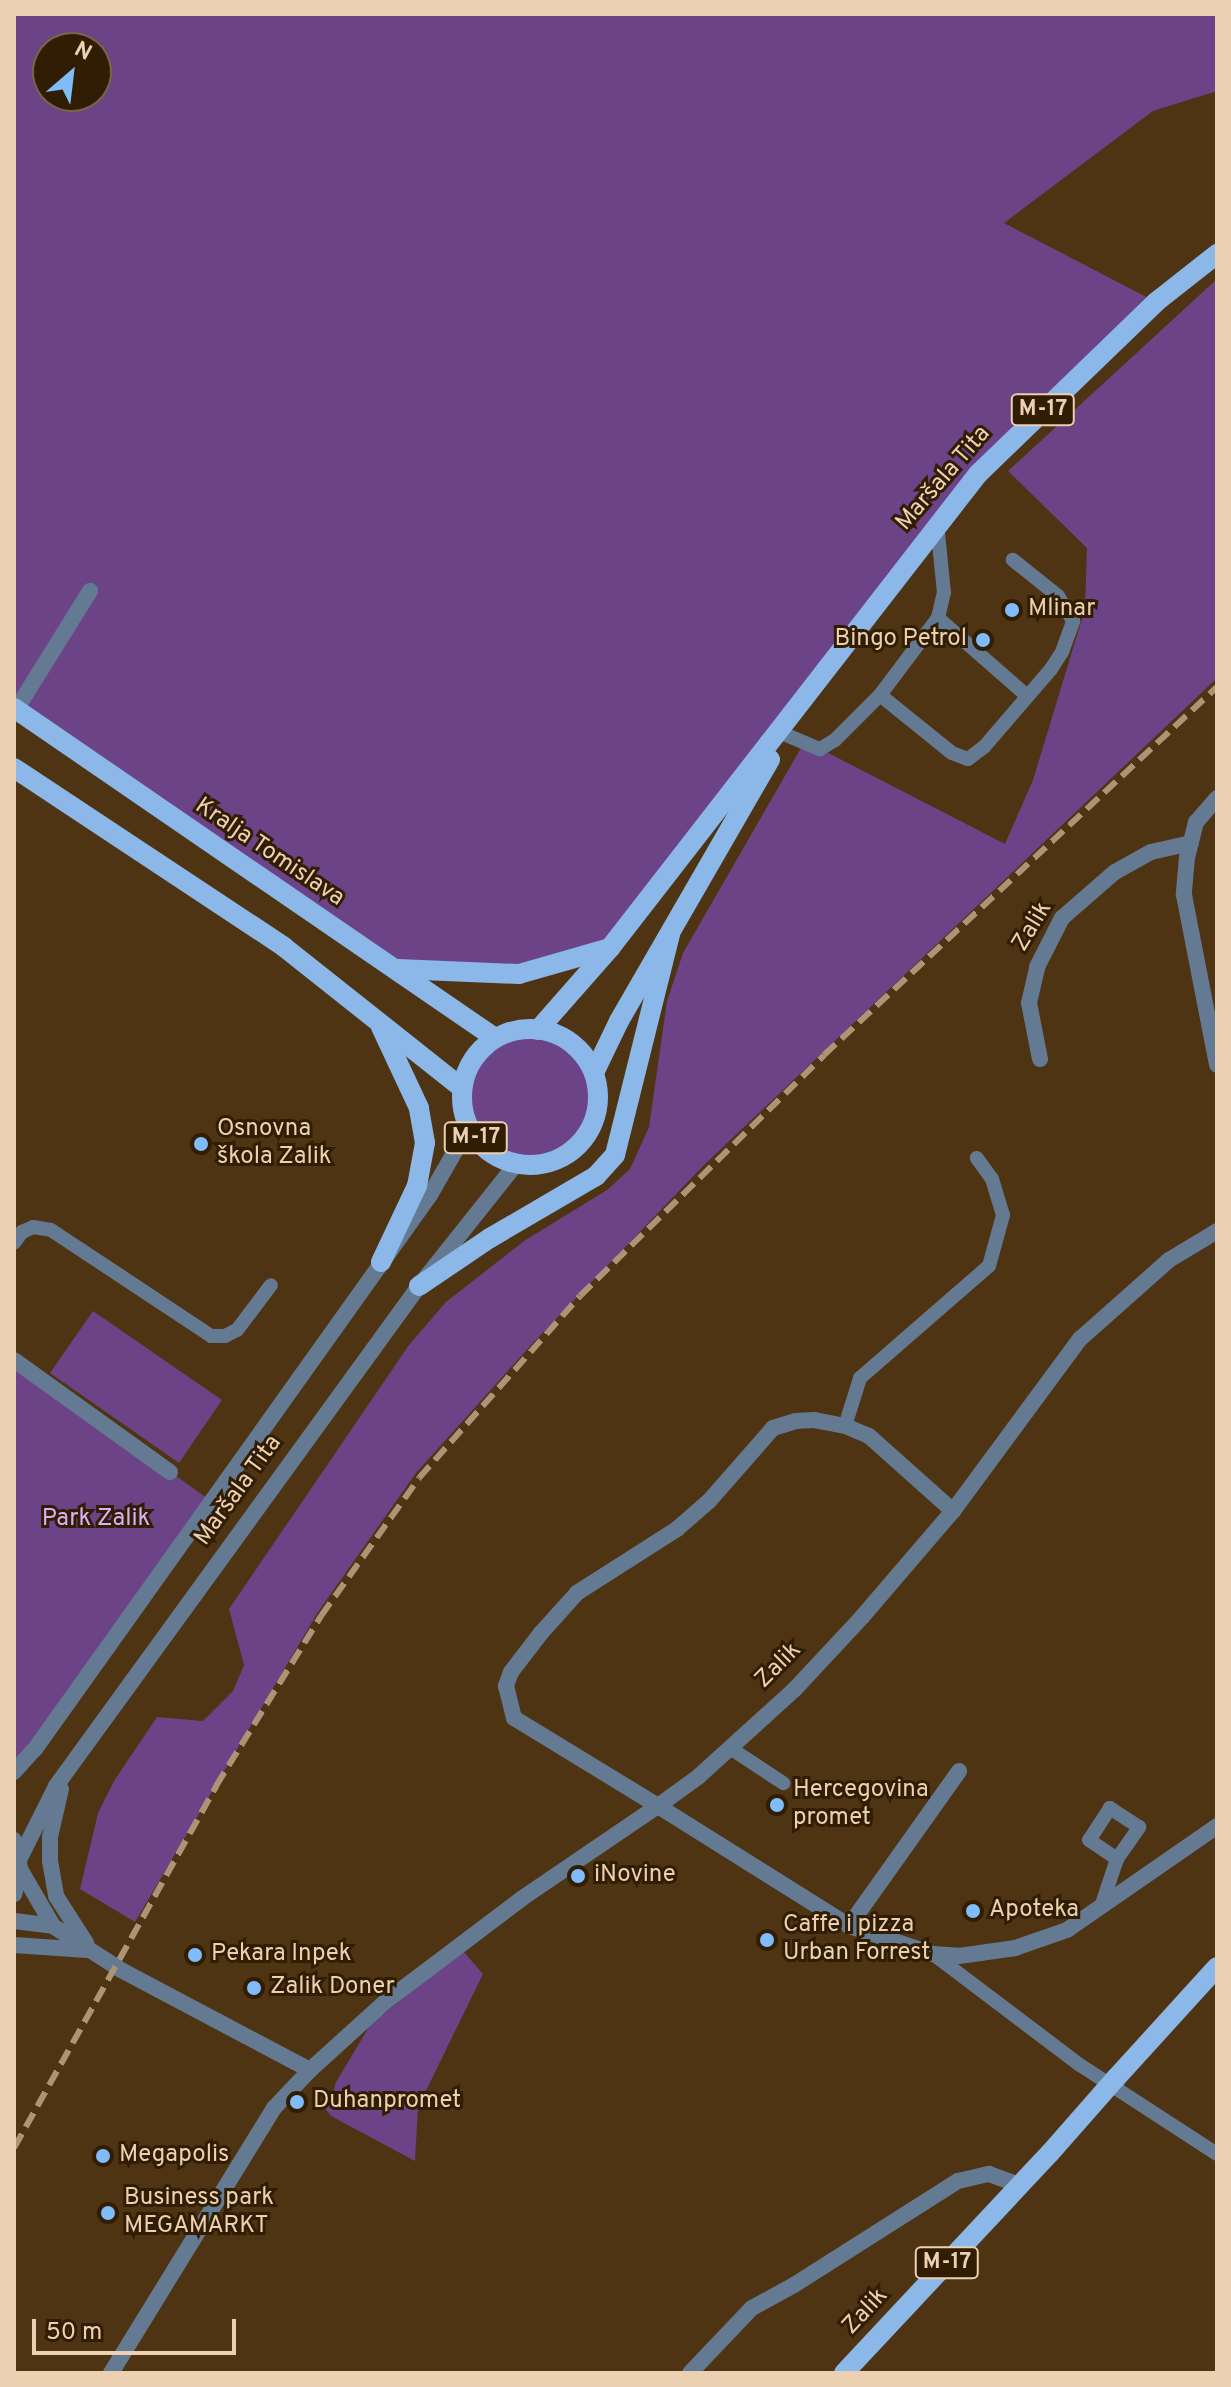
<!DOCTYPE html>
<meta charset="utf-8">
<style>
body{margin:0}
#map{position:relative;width:1231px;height:2387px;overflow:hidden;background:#4e3413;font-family:Overpass,sans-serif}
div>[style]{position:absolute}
.green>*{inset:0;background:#6b4386}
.round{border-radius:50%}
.service>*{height:14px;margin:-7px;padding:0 7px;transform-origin:7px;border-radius:7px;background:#647a92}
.minor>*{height:16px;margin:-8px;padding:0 8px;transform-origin:8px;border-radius:8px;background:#647a92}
.tertiary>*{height:16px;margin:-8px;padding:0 8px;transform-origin:8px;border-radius:8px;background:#647a92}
.primary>*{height:20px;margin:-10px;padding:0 10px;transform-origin:10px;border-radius:10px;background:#8bb8e9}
.primary>.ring{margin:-10px;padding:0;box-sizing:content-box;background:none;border:20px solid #8bb8e9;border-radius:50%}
.rail>*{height:6px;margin-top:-3px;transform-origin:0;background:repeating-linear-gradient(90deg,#ae9474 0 16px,transparent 0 24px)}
.primary-bridge>*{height:20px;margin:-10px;padding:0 10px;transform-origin:10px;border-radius:10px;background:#8bb8e9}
.dots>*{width:22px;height:22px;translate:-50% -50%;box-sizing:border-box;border:4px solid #301d03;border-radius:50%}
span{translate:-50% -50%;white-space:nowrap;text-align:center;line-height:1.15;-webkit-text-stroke:6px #301d03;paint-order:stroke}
.shield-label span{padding:2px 6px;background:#301d03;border:2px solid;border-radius:6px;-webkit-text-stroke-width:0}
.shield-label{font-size:22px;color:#ebd0b2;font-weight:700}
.street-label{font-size:24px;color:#ebd0b2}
.poi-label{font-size:24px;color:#ebd0b2}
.left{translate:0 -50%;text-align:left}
.right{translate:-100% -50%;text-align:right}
.park-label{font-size:24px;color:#d8aff6}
.frame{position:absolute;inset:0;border:16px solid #ebd0b2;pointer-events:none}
.north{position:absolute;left:32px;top:32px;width:80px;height:80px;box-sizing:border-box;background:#301d03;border:2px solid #7b6549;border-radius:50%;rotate:28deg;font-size:22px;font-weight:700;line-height:32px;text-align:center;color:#ebd0b2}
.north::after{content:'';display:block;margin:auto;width:28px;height:36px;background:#81bcfa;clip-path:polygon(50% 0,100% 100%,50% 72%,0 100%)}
.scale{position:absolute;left:32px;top:2319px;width:204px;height:36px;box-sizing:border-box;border:4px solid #ebd0b2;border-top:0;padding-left:10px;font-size:24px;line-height:28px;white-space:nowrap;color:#ebd0b2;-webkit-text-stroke:6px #301d03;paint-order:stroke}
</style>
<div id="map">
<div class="green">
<div style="clip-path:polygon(evenodd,14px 14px,1217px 14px,1217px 91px,1153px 111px,1004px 223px,1156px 302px,978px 474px,610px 948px,561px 963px,394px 968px,14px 708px,14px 14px,48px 48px,96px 48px,96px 96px,48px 96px,48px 48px)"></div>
<div style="clip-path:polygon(1217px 279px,1217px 678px,704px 1165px,532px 1344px,416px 1473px,318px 1612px,135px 1922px,80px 1889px,98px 1813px,114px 1781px,157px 1717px,203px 1721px,233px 1691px,244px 1665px,229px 1609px,409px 1345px,446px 1302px,524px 1241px,607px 1190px,630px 1169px,649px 1127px,667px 1001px,683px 953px,805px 741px,1005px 844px,1033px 780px,1085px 609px,1087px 548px,1008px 471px)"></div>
<div class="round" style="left:467px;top:1034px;width:126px;height:126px"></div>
<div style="clip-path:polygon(93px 1311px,222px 1400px,179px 1463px,50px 1373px)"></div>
<div style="clip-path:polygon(14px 1360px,211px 1501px,35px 1749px,14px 1759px)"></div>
<div style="clip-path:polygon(463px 1951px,483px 1974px,418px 2107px,415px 2161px,331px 2116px,324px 2107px,333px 2098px,335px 2084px,370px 2025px)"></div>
</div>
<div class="service">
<div style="left:938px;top:618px;width:118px;rotate:41.2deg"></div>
<div style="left:880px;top:695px;width:92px;rotate:38.9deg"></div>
<div style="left:952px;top:753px;width:17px;rotate:21deg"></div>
<div style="left:968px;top:759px;width:20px;rotate:-37deg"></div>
<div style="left:984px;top:747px;width:103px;rotate:-49.3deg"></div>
<div style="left:1051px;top:669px;width:20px;rotate:-57deg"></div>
<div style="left:1062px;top:652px;width:33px;rotate:-70deg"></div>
<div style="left:1073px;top:621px;width:29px;rotate:-121deg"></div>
<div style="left:1058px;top:596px;width:58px;rotate:-141.3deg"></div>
<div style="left:784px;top:734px;width:39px;rotate:23deg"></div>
<div style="left:820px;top:749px;width:17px;rotate:-31deg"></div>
<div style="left:835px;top:740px;width:64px;rotate:-45deg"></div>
<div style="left:880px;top:695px;width:96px;rotate:-53deg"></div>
<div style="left:938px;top:618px;width:26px;rotate:-77deg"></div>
<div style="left:944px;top:593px;width:70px;rotate:-95.7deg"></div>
<div style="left:14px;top:1243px;width:14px;rotate:-54deg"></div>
<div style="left:22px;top:1232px;width:12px;rotate:-24deg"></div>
<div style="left:33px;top:1227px;width:18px;rotate:9deg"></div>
<div style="left:51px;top:1230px;width:192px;rotate:33.5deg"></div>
<div style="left:211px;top:1336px;width:14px"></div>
<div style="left:225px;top:1336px;width:13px;rotate:-27deg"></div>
<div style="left:237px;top:1330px;width:56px;rotate:-52.9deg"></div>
<div style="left:845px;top:1426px;width:50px;rotate:-72.6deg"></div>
<div style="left:860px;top:1378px;width:171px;rotate:-41deg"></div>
<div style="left:989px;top:1266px;width:53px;rotate:-74.6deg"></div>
<div style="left:1003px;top:1215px;width:38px;rotate:-107deg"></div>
<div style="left:992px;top:1179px;width:26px;rotate:-126deg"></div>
<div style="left:730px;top:1748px;width:64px;rotate:33.4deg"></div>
<div style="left:1101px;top:1907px;width:51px;rotate:-71.6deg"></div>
<div style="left:1117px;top:1859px;width:39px;rotate:-55deg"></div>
<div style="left:1139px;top:1827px;width:35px;rotate:-147deg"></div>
<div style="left:1110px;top:1808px;width:38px;rotate:123deg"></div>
<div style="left:1089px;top:1840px;width:34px;rotate:34deg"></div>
<div style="left:933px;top:1954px;width:184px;rotate:37.1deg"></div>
<div style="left:1080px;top:2065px;width:163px;rotate:33deg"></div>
</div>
<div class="minor">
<div style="left:14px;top:713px;width:144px;rotate:-58.1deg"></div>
<div style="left:1217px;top:798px;width:32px;rotate:131deg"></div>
<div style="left:1196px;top:822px;width:36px;rotate:104deg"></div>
<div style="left:1187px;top:857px;width:38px;rotate:95deg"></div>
<div style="left:1184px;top:895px;width:173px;rotate:79deg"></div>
<div style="left:1040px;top:1059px;width:57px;rotate:-101.1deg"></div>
<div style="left:1029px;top:1003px;width:37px;rotate:-77deg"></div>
<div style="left:1037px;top:967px;width:55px;rotate:-63deg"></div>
<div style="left:1062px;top:918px;width:70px;rotate:-41deg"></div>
<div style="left:1115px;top:872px;width:41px;rotate:-29.1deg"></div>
<div style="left:1151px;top:852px;width:41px;rotate:-12.7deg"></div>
<div style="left:14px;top:1360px;width:192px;rotate:35.7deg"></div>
<div style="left:953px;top:1511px;width:113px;rotate:-138.2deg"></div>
<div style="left:869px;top:1436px;width:26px;rotate:-157deg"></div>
<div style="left:845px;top:1426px;width:32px;rotate:-169deg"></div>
<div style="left:814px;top:1420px;width:18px;rotate:177deg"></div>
<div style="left:796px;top:1421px;width:24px;rotate:163deg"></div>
<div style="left:773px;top:1428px;width:97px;rotate:131.2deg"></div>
<div style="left:709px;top:1501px;width:43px;rotate:138.8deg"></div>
<div style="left:677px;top:1529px;width:119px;rotate:147.4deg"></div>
<div style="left:577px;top:1593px;width:54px;rotate:132deg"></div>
<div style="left:541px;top:1633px;width:49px;rotate:127.6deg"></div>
<div style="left:511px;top:1672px;width:15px;rotate:110deg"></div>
<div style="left:506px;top:1686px;width:33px;rotate:76deg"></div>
<div style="left:514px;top:1718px;width:169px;rotate:31.4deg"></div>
<div style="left:658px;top:1806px;width:49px;rotate:-35.9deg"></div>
<div style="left:698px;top:1777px;width:130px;rotate:-42.2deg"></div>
<div style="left:794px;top:1690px;width:100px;rotate:-47deg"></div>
<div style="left:862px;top:1617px;width:140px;rotate:-49.4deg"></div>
<div style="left:953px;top:1511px;width:214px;rotate:-53.6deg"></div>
<div style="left:1080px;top:1339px;width:119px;rotate:-41.6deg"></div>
<div style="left:1169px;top:1260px;width:56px;rotate:-31.1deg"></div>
<div style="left:849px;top:1926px;width:190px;rotate:-54.6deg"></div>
<div style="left:111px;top:2373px;width:311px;rotate:-58.4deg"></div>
<div style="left:274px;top:2108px;width:52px;rotate:-46.5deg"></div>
<div style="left:690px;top:2373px;width:90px;rotate:-46.4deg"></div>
<div style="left:752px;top:2308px;width:48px;rotate:-28.7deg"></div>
<div style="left:794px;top:2285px;width:194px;rotate:-32.4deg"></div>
<div style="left:958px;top:2181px;width:32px;rotate:-13deg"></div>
<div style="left:989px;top:2174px;width:32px;rotate:20deg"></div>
</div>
<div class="tertiary">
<div style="left:14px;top:1772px;width:31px;rotate:-48deg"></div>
<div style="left:35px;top:1749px;width:680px;rotate:-54.51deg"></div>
<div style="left:430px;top:1195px;width:78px;rotate:-60.2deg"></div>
<div style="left:61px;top:1789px;width:49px;rotate:102.9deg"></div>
<div style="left:50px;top:1837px;width:24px;rotate:90deg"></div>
<div style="left:50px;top:1861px;width:36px;rotate:80deg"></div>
<div style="left:56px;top:1896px;width:56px;rotate:57.4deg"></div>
<div style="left:14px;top:1840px;width:30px;rotate:78deg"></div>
<div style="left:20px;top:1869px;width:26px;rotate:103deg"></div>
<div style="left:20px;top:1858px;width:80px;rotate:-63.4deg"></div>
<div style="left:56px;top:1786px;width:618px;rotate:-54.02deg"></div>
<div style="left:419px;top:1286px;width:156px;rotate:-51.5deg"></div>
<div style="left:20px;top:1869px;width:66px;rotate:59.9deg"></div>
<div style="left:14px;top:1921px;width:39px;rotate:7deg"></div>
<div style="left:53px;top:1926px;width:81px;rotate:32.9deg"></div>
<div style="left:121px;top:1970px;width:214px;rotate:27.9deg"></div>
<div style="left:310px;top:2070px;width:101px;rotate:-42.2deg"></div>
<div style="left:385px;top:2002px;width:171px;rotate:-37.1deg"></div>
<div style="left:521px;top:1899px;width:166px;rotate:-34.2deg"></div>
<div style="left:658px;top:1806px;width:226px;rotate:32.1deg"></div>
<div style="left:849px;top:1926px;width:89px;rotate:18.4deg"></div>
<div style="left:933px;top:1954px;width:26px;rotate:4deg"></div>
<div style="left:959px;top:1956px;width:57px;rotate:-8.1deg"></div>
<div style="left:1015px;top:1948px;width:55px;rotate:-19.1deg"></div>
<div style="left:1067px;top:1930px;width:183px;rotate:-34.7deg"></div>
<div style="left:14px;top:1945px;width:73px;rotate:3.9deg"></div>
</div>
<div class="primary">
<div style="left:14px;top:708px;width:583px;rotate:34.45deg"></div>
<div style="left:14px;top:768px;width:324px;rotate:33.5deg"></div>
<div style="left:284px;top:947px;width:227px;rotate:38.4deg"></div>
<div style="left:398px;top:969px;width:121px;rotate:2.4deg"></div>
<div style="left:519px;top:974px;width:95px;rotate:-15.9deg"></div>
<div class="ring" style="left:462px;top:1029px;width:116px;height:116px"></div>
<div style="left:538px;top:1030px;width:109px;rotate:-48.7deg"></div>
<div style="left:610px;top:948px;width:600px;rotate:-52.18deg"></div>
<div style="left:978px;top:474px;width:248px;rotate:-44deg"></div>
<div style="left:1156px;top:302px;width:78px;rotate:-38.2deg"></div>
<div style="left:594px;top:1073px;width:58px;rotate:-64.3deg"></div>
<div style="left:619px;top:1021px;width:302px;rotate:-60deg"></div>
<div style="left:381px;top:1262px;width:84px;rotate:-64.7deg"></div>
<div style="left:417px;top:1186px;width:44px;rotate:-79.5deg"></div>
<div style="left:425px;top:1143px;width:36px;rotate:-100deg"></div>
<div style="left:419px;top:1108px;width:89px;rotate:-115.1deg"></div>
<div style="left:419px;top:1286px;width:86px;rotate:-34.1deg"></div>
<div style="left:490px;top:1238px;width:123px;rotate:-30.3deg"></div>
<div style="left:596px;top:1176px;width:28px;rotate:-48deg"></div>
<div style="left:615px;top:1155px;width:228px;rotate:-76deg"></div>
<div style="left:1116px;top:2078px;width:150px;rotate:-47.7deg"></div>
<div style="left:844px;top:2373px;width:301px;rotate:-46.9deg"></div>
</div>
<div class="rail">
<div style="left:14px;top:2148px;width:415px;rotate:-60.8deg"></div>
<div style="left:216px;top:1786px;width:200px;rotate:-58.3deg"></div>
<div style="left:321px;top:1616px;width:169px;rotate:-54.6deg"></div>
<div style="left:419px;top:1478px;width:243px;rotate:-48.5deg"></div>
<div style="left:580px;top:1296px;width:343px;rotate:-44.6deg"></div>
<div style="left:824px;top:1055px;width:538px;rotate:-43.12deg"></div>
</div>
<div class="primary-bridge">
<div style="left:1050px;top:2153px;width:100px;rotate:-48.7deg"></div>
</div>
<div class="dots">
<div style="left:1012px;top:610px;background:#81bcfa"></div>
<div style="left:983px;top:640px;background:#81bcfa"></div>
<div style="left:201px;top:1144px;background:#81bcfa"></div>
<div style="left:777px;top:1805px;background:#81bcfa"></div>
<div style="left:578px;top:1876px;background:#81bcfa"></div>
<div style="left:973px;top:1911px;background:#81bcfa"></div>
<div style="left:767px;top:1940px;background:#81bcfa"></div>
<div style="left:195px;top:1955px;background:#81bcfa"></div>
<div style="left:254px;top:1988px;background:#81bcfa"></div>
<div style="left:297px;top:2102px;background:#81bcfa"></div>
<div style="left:103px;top:2156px;background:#81bcfa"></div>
<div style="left:108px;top:2213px;background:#81bcfa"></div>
</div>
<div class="shield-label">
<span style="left:1043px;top:410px">M-17</span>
<span style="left:476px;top:1138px">M-17</span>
<span style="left:947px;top:2263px">M-17</span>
</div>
<div class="street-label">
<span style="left:944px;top:479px;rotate:-49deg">Maršala Tita</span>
<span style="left:269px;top:853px;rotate:34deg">Kralja Tomislava</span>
<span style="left:1033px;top:927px;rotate:-59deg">Zalik</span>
<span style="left:239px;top:1491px;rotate:-54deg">Maršala Tita</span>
<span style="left:779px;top:1666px;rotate:-45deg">Zalik</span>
<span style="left:866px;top:2312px;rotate:-47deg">Zalik</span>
</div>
<div class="poi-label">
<span class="left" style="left:1028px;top:610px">Mlinar</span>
<span class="right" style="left:967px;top:640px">Bingo Petrol</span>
<span class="left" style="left:217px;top:1144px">Osnovna<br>škola Zalik</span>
<span class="left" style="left:793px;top:1805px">Hercegovina<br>promet</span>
<span class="left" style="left:594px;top:1876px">iNovine</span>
<span class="left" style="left:989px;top:1911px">Apoteka</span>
<span class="left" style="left:783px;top:1940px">Caffe i pizza<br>Urban Forrest</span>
<span class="left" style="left:211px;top:1955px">Pekara Inpek</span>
<span class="left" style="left:270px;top:1988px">Zalik Doner</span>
<span class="left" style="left:313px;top:2102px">Duhanpromet</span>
<span class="left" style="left:119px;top:2156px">Megapolis</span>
<span class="left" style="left:124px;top:2213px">Business park<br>MEGAMARKT</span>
</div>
<div class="park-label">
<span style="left:96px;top:1520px">Park Zalik</span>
</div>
<div class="frame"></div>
<div class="north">N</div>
<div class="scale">50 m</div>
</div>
